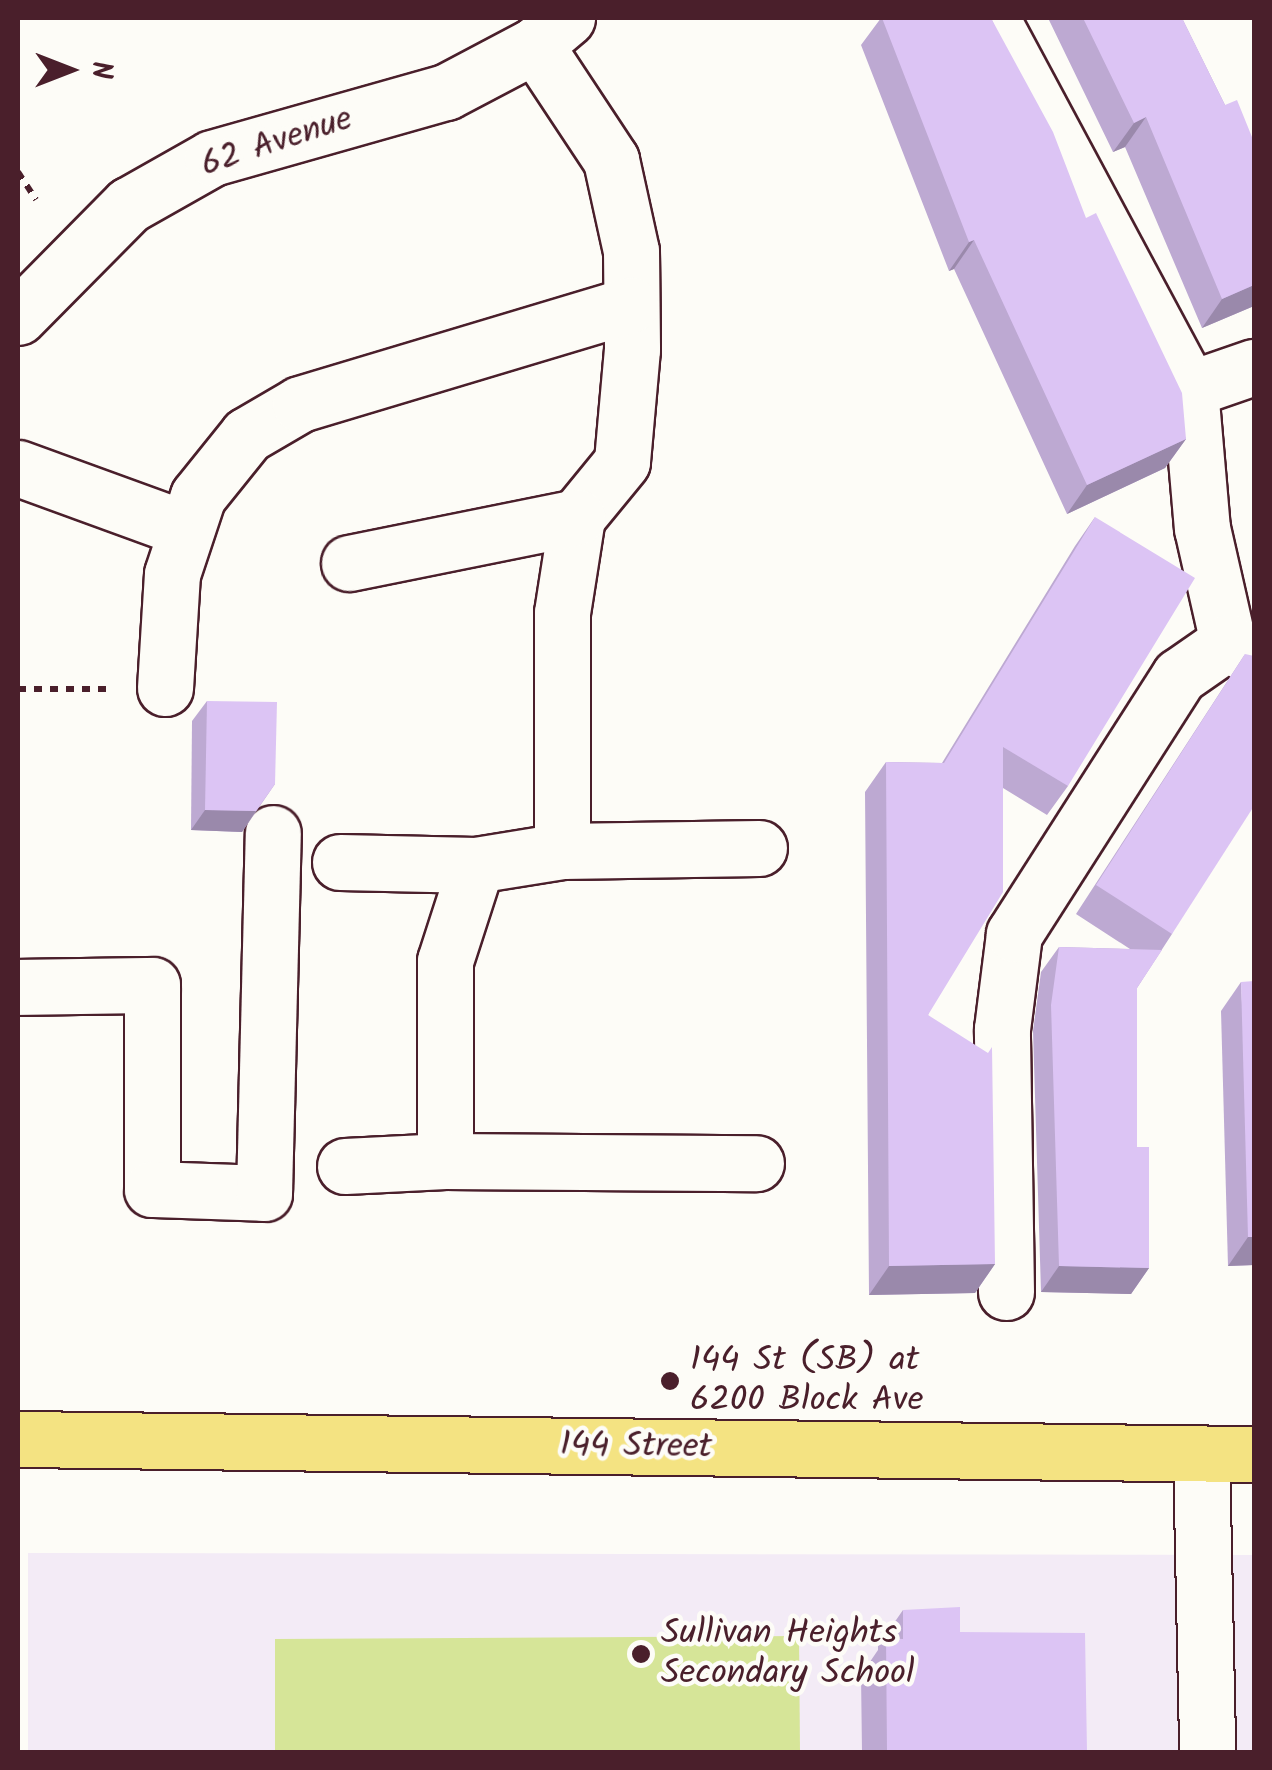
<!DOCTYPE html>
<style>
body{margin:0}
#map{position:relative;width:1272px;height:1770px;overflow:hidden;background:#fdfcf7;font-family:Kalam,sans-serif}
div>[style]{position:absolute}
.built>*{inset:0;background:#f3ebf6}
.green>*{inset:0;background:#d6e598}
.path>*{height:6px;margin-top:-3px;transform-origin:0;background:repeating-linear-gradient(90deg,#4a1f2b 0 8px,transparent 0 16px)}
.roads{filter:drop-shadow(2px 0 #4a1f2b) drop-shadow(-2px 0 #4a1f2b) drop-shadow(0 2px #4a1f2b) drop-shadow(0 -2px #4a1f2b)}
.minor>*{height:55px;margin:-27.5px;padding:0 27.5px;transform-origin:27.5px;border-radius:27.5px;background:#fdfcf7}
.major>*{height:55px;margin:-27.5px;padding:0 27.5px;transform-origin:27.5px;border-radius:27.5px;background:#f4e382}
.wall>*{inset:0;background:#bda9d2}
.shaded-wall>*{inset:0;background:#9a89ab}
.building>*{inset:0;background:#dcc4f4}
.dots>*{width:28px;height:28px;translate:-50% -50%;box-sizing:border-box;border:5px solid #fdfcf7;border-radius:50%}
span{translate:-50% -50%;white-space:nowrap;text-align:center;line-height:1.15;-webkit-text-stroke:9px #fdfcf7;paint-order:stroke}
.street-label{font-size:35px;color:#4a1f2b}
.poi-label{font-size:35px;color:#4a1f2b}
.left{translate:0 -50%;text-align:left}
.frame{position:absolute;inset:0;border:20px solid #4a1f2b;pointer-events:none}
.north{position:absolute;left:20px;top:20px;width:100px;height:100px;-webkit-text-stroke:8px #fdfcf7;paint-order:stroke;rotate:90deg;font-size:28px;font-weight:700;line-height:40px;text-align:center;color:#4a1f2b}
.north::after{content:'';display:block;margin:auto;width:35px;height:45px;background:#4a1f2b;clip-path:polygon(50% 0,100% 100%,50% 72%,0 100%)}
</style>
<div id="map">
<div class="built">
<div style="clip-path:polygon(28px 1553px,1254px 1555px,1254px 1752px,28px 1752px)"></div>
</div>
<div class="green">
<div style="clip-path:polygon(799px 1636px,800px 1752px,275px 1752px,275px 1639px)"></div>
</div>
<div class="path">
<div style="left:18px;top:172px;width:33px;rotate:57deg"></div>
<div style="left:18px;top:689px;width:93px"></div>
</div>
<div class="roads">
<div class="minor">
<div style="left:991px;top:18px;width:421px;rotate:61.8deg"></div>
<div style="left:1190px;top:389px;width:140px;rotate:85.1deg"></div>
<div style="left:1202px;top:528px;width:117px;rotate:77.2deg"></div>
<div style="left:535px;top:45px;width:138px;rotate:56.5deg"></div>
<div style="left:611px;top:160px;width:93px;rotate:77.6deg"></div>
<div style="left:631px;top:251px;width:98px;rotate:89.4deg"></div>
<div style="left:632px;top:349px;width:113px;rotate:95.1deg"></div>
<div style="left:622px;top:462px;width:71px;rotate:129.3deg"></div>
<div style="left:577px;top:517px;width:97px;rotate:98.9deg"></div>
<div style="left:562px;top:613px;width:238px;rotate:90deg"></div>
<div style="left:562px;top:851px;width:87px;rotate:170.8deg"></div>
<div style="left:476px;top:865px;width:101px;rotate:107.9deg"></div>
<div style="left:445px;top:961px;width:200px;rotate:90deg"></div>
<div style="left:445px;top:1161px;width:311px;rotate:0.4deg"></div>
<div style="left:18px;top:317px;width:158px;rotate:-45.3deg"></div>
<div style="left:129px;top:205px;width:95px;rotate:-29.5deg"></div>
<div style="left:212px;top:158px;width:243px;rotate:-15.8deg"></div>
<div style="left:446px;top:92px;width:101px;rotate:-27.8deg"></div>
<div style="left:535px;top:45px;width:42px;rotate:-40.2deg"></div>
<div style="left:1190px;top:389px;width:68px;rotate:-19deg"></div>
<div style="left:18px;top:468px;width:179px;rotate:20deg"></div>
<div style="left:349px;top:563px;width:233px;rotate:-11.4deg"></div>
<div style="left:165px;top:688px;width:114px;rotate:-86.5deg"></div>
<div style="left:172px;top:574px;width:82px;rotate:-71.6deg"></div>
<div style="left:198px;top:496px;width:78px;rotate:-51.2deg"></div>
<div style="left:247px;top:435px;width:61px;rotate:-30.3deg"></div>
<div style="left:300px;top:404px;width:345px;rotate:-16.7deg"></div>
<div style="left:562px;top:851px;width:197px;rotate:-0.9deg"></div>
<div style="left:340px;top:862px;width:136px;rotate:1.3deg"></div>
<div style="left:18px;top:987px;width:134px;rotate:-0.9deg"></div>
<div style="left:152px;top:985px;width:204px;rotate:90deg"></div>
<div style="left:152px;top:1189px;width:112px;rotate:2deg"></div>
<div style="left:264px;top:1193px;width:360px;rotate:-88.6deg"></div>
<div style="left:345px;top:1166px;width:100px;rotate:-2.9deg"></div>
<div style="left:1006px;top:1292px;width:263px;rotate:-90.9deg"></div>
<div style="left:1002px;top:1029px;width:96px;rotate:-82.8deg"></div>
<div style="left:1014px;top:934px;width:306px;rotate:-57.4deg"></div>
<div style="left:1179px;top:676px;width:60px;rotate:-34.8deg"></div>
<div style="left:1228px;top:642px;width:31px;rotate:33deg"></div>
<div style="left:1201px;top:1455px;width:297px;rotate:88.8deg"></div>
</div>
<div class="major">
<div style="left:18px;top:1439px;width:1236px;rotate:0.7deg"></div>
</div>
</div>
<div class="wall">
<div style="clip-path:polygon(881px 18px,991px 18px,1186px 439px,1165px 468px,1067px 514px,954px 269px,949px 271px,861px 45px)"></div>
<div style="clip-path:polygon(1048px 18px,1182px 18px,1225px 105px,1254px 142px,1254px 306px,1202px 328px,1125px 147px,1113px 152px)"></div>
<div style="clip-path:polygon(1095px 517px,1068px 786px,1047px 815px,1003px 788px,928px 1015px,995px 1264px,975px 1293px,869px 1295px,865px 792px,886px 762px,942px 763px,1075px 546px)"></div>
<div style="clip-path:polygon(1245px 654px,1172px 934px,1137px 988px,1137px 1147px,1149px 1268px,1131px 1294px,1041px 1292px,1033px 1031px,1041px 972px,1059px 947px,1130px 949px,1076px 914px)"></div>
<div style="clip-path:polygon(207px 701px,275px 784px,242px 832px,191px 830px,192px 721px)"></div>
<div style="clip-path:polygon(1241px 982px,1254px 1265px,1228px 1266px,1221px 1011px)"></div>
<div style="clip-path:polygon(903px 1610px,960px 1632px,1087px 1752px,862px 1752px,861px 1675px,878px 1650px,878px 1646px)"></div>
</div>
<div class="shaded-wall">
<div style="clip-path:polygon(1146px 117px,1125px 147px,1113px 152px,1134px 123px)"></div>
<div style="clip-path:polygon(974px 240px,954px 269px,949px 271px,969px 242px)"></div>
<div style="clip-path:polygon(1254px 285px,1254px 306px,1202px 328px,1222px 299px)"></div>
<div style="clip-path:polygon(1186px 439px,1165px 468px,1067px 514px,1087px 485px)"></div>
<div style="clip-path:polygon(205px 810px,256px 811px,242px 832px,191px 830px)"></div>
<div style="clip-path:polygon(1248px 1237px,1254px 1237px,1254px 1265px,1228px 1266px)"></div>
<div style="clip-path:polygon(995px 1264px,975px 1293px,869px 1295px,889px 1266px)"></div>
<div style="clip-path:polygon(1059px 1266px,1149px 1268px,1131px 1294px,1041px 1292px)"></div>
</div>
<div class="building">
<div style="clip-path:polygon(882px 18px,991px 18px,1053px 132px,1086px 218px,1096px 213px,1182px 393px,1186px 439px,1087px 485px,974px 240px,969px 242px)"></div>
<div style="clip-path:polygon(1083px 18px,1182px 18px,1225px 105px,1237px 100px,1254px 142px,1254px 285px,1222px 299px,1146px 117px,1134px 123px)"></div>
<div style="clip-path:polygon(1095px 517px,1195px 578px,1068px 786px,1003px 747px,1003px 892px,928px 1015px,988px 1053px,992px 1047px,995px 1264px,889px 1266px,886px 762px,944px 763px)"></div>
<div style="clip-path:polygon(1245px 654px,1254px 656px,1254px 806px,1172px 934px,1096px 885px)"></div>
<div style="clip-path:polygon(207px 701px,277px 702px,275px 784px,256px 811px,205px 810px)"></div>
<div style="clip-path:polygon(1059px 947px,1162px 950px,1137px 988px,1137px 1147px,1149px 1147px,1149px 1268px,1059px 1266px,1051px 1005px)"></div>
<div style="clip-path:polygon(1254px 981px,1254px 1237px,1248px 1237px,1241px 982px)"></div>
<div style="clip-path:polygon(960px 1607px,960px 1632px,1085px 1633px,1087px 1752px,887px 1752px,886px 1638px,903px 1639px,903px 1610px)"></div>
</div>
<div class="dots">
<div style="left:670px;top:1381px;background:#4a1f2b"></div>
<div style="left:641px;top:1654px;background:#4a1f2b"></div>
</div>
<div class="street-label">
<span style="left:277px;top:143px;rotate:-18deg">62 Avenue</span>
<span style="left:636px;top:1447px;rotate:1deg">144 Street</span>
</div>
<div class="poi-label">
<span class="left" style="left:690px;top:1381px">144 St (SB) at<br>6200 Block Ave</span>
<span class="left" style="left:661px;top:1654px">Sullivan Heights<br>Secondary School</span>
</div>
<div class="frame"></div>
<div class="north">N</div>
</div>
